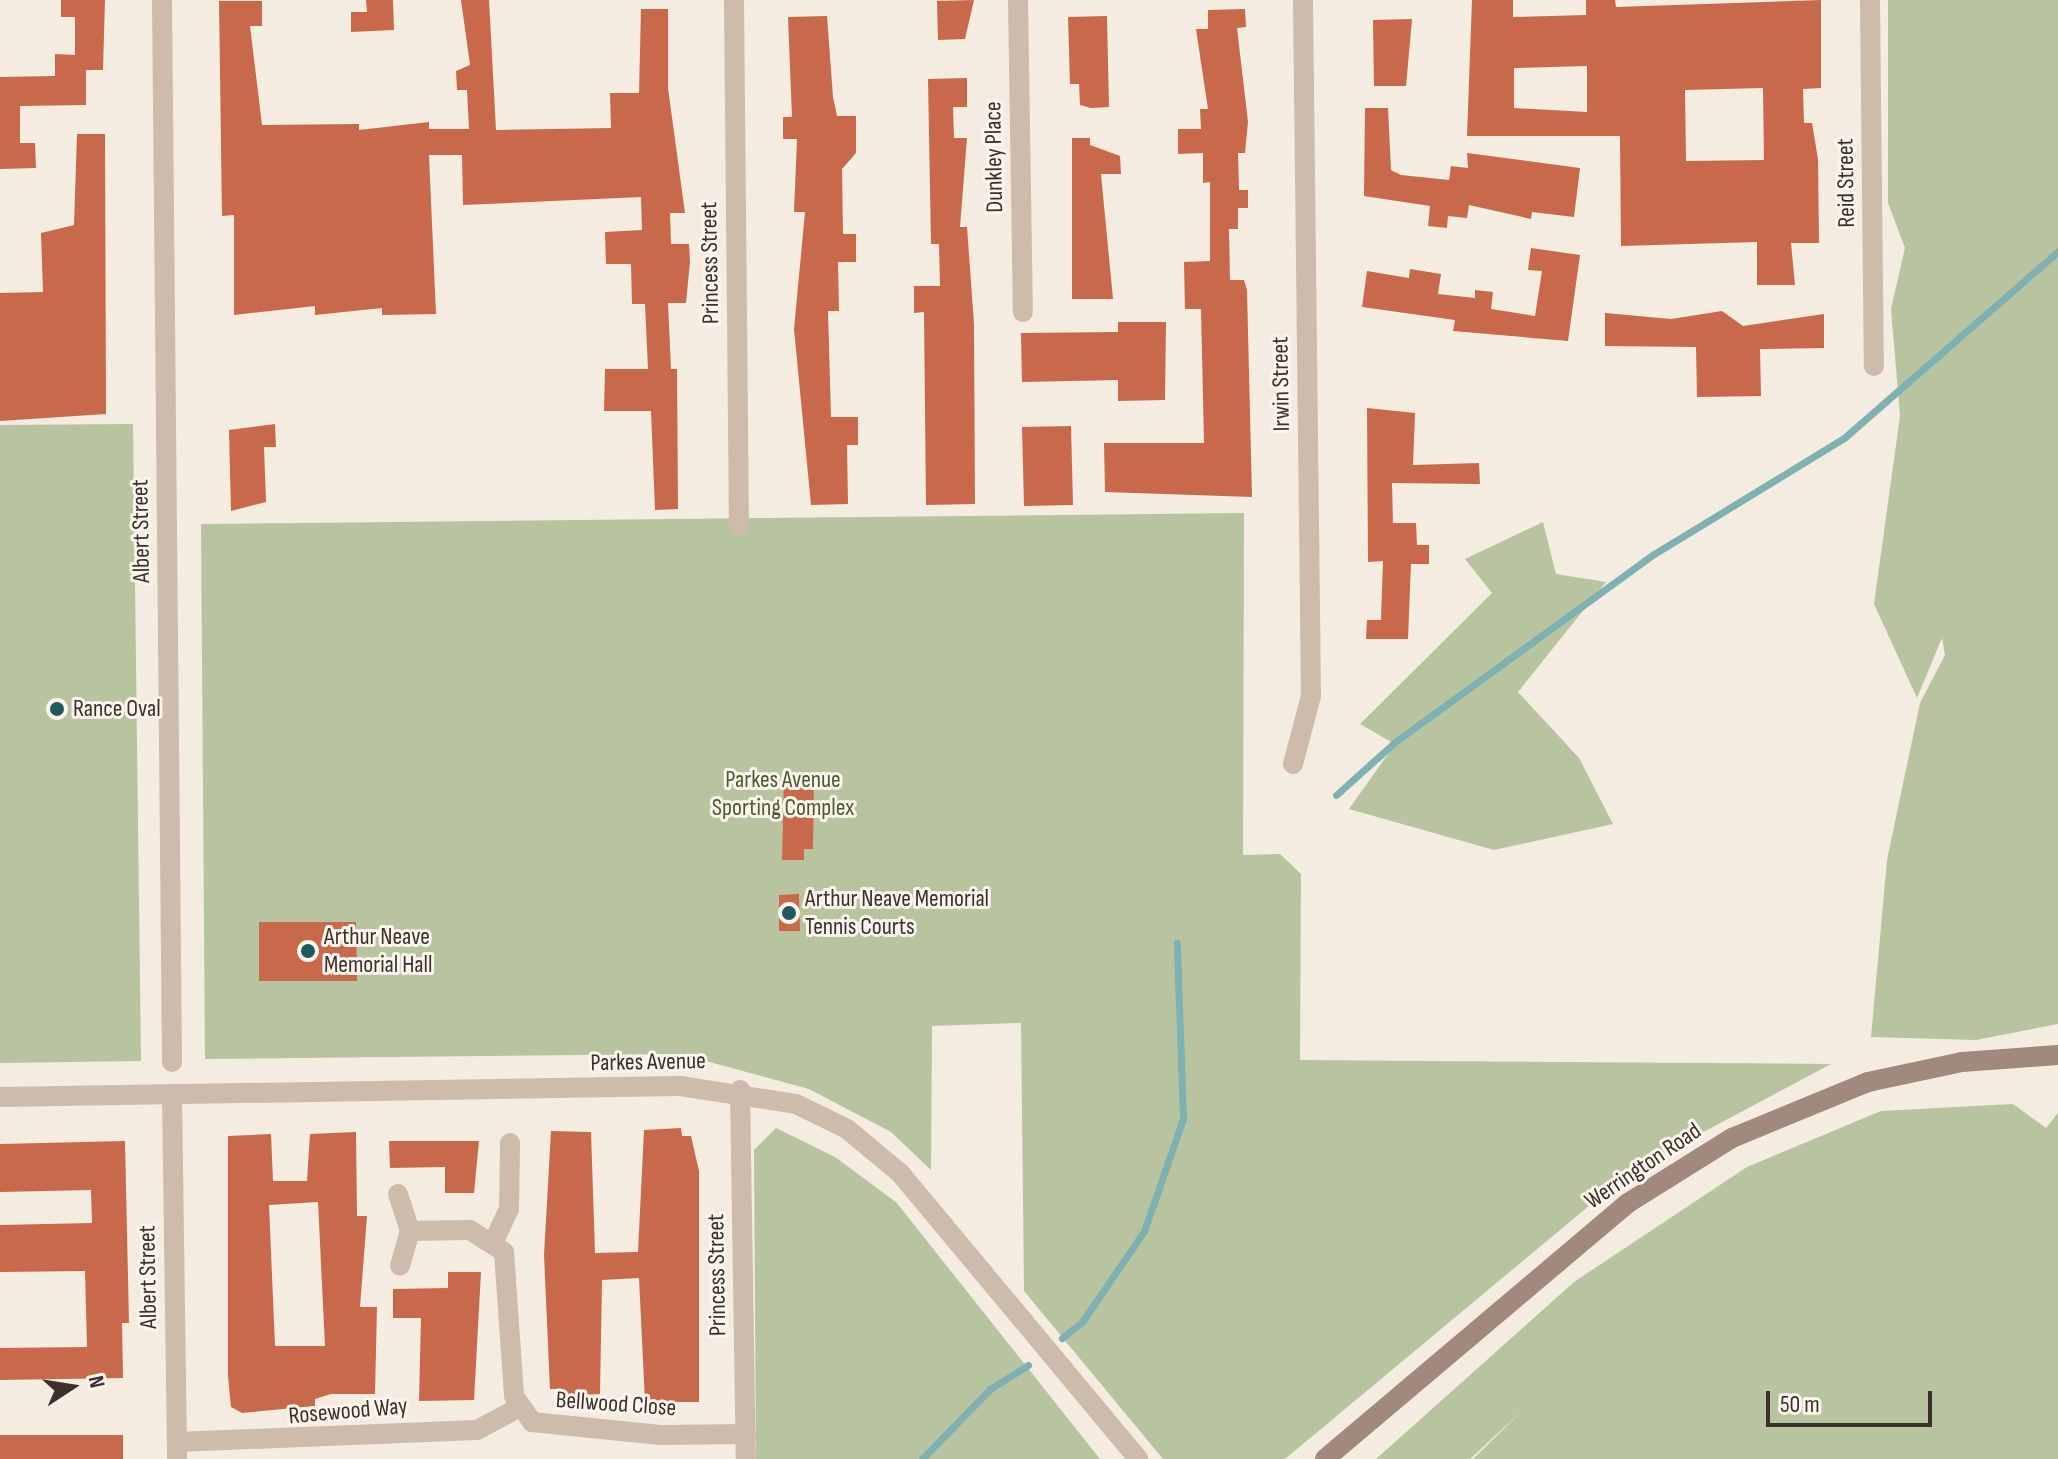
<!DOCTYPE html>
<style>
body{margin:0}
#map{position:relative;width:2058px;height:1459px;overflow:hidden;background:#f4ebe1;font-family:"Sofia Sans Condensed",sans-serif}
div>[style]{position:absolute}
.green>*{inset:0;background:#b8c4a0}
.stream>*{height:7px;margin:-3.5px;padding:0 3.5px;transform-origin:3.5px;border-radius:3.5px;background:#7fb0b2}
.building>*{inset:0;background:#c8694b}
.minor>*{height:20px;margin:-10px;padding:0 10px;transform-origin:10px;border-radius:10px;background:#cdbbac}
.tertiary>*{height:20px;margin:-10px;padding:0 10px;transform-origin:10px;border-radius:10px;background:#cdbbac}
.secondary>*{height:20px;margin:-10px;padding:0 10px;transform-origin:10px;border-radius:10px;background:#a18a7d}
.dots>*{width:22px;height:22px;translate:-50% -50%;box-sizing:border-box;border:4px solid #fbf5ee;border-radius:50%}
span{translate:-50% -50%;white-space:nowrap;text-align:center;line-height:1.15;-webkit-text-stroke:6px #fbf5ee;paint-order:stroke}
.street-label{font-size:24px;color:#3b302b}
.poi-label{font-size:24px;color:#3b302b}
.left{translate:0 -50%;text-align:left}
.park-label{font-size:24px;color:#4a5a2e}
.north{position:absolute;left:32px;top:1347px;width:80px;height:80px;-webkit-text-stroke:6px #fbf5ee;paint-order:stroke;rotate:78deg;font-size:22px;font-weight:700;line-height:32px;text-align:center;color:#3b302b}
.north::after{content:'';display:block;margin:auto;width:28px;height:36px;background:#3b302b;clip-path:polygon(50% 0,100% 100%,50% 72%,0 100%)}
.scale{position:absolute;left:1766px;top:1391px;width:166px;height:36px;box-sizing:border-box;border:4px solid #3b302b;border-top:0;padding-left:10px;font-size:24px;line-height:28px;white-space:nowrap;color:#3b302b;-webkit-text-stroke:6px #fbf5ee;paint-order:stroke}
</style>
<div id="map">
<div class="green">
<div style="clip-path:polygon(1888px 0,2058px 0,2058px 1024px,1976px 1040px,1871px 1037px,1887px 860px,1920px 703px,1945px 655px,1942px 638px,1917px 698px,1874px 604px,1900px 416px,1891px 309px,1905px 248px,1888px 203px)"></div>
<div style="clip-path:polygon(133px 424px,141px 1061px,0 1063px,0 425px)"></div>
<div style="clip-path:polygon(1244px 513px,1243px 855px,1280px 854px,1301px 874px,1300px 1060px,1831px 1064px,1632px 1170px,1285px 1459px,1163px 1459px,1024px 1291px,1021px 1023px,932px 1026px,931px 1170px,891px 1132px,809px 1089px,680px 1054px,205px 1059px,201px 524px)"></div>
<div style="clip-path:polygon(1543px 522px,1556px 574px,1606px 582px,1518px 692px,1579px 758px,1613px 824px,1494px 850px,1349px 809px,1395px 744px,1360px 724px,1492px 593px,1465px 559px)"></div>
<div style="clip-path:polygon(2013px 1104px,2046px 1128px,2058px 1113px,2058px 1459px,1473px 1459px,1522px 1411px,1470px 1459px,1376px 1459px,1574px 1282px,1747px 1167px,1881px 1111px)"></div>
<div style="clip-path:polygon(776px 1128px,835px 1157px,896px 1202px,1100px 1459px,756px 1459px,754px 1150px)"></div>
</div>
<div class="stream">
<div style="left:1336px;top:795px;width:79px;rotate:-41.9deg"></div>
<div style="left:1395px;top:742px;width:320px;rotate:-36deg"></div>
<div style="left:1654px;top:554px;width:223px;rotate:-31.4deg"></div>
<div style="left:1844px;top:438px;width:284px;rotate:-41.1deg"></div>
<div style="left:1062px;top:1338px;width:26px;rotate:-39deg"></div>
<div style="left:1082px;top:1322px;width:110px;rotate:-55.7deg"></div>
<div style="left:1144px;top:1231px;width:119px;rotate:-70.8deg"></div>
<div style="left:1183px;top:1119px;width:176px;rotate:-92deg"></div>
<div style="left:922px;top:1459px;width:98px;rotate:-45.8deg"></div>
<div style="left:990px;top:1389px;width:45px;rotate:-32.3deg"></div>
</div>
<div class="building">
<div style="clip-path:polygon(61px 0,105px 0,103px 70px,86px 70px,86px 105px,20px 106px,20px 143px,35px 143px,36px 168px,0 169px,0 77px,55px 76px,55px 54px,75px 55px,75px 17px,61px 17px)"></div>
<div style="clip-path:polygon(366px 0,393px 0,394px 30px,351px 32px,351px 12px,367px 12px)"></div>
<div style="clip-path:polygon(461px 0,489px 0,496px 130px,611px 128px,610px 93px,639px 93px,641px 9px,668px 9px,668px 88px,685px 213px,670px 213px,671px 244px,689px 244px,690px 262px,686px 303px,668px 303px,671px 369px,677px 369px,678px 509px,655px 510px,651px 411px,604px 411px,605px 369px,648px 369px,645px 304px,632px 304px,631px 264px,606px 264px,605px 232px,642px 230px,641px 197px,463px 205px,462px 155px,429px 155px,436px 314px,382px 315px,382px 308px,315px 315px,315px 306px,234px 315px,234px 215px,222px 216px,219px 1px,262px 1px,262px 26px,250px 26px,262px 125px,359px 124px,359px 130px,429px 122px,429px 129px,469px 129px,467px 90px,457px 90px,456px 71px,470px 65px)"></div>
<div style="clip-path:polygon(974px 0,965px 39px,938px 40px,937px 1px)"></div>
<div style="clip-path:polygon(evenodd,1472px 0,1513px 0,1513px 17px,1586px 15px,1586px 0,1615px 0,1616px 7px,1821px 0,1821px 88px,1803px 89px,1804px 123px,1812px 123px,1818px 159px,1819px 243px,1791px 243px,1795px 285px,1757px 285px,1757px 242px,1621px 246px,1620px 136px,1467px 136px,1472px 0,1587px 66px,1587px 112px,1514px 108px,1514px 68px,1587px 66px,1472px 0,1763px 88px,1764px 160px,1686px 161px,1685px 90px,1763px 88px)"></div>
<div style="clip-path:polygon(1245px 9px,1246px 27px,1237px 28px,1248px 122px,1245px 153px,1238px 153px,1239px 190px,1248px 190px,1248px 208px,1238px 208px,1238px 229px,1229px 229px,1230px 280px,1244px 280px,1247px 290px,1252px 497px,1105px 492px,1104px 443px,1204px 443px,1201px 309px,1185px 309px,1184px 262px,1210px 261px,1210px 182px,1203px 183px,1203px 153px,1178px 154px,1178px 129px,1201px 129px,1200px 109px,1208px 109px,1196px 29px,1208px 29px,1208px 10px)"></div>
<div style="clip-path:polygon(827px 16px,833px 97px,837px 116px,856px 116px,856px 153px,842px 169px,843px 234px,856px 234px,856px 262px,838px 262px,839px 311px,828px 311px,831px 417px,858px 417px,858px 445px,847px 445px,848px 504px,811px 505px,794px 329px,805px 212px,794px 212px,797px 139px,783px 139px,783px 117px,792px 117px,788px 17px)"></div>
<div style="clip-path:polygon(1107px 16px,1109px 107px,1091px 108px,1080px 105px,1079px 84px,1070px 84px,1068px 17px)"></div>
<div style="clip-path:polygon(1412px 19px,1406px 86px,1374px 86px,1373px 20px)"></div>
<div style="clip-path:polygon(967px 78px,967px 107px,953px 107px,954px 138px,967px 138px,960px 227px,967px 227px,974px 324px,975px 504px,926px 505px,924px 312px,914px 313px,914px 286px,940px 286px,939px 244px,931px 244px,928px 79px)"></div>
<div style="clip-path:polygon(1365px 108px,1388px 108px,1391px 170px,1401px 175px,1449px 180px,1451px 166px,1468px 168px,1467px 153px,1580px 168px,1574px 217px,1532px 212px,1531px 219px,1469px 205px,1467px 218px,1448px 216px,1447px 228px,1428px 226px,1430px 206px,1364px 196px)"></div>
<div style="clip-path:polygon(77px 134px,105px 134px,106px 414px,0 421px,0 293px,43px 292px,41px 233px,74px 225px)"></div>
<div style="clip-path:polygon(1072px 138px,1090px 138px,1090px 145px,1120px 156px,1121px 174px,1101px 174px,1113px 299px,1072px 299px)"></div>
<div style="clip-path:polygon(1531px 248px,1580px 255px,1568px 341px,1453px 331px,1455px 320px,1362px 307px,1367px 271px,1409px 278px,1410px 269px,1441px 274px,1438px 294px,1475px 298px,1475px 290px,1493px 292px,1491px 309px,1535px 316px,1542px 271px,1528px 270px)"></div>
<div style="clip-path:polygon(1722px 311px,1743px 326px,1824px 314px,1824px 348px,1760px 349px,1761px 396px,1697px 397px,1696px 347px,1605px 346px,1605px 313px,1671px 319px)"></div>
<div style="clip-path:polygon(1118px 322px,1166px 322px,1165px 400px,1118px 401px,1118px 380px,1022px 382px,1021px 333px,1118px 332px)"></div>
<div style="clip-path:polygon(1367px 408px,1415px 413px,1413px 465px,1479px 463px,1480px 484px,1392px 483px,1393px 523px,1416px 523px,1417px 545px,1429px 545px,1429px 564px,1411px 564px,1408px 639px,1366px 639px,1367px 620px,1381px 620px,1383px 561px,1368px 562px)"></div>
<div style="clip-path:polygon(275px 424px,276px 447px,264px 447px,266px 502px,231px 511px,229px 430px)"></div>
<div style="clip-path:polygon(1071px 426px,1073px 505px,1024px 506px,1022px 427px)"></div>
<div style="clip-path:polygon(784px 775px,814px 775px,813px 849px,804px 849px,804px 860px,782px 860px)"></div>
<div style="clip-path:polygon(799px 894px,800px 931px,779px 931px,779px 895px)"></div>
<div style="clip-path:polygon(259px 922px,356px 922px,357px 981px,259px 981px)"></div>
<div style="clip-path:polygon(681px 1128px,682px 1136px,691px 1136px,699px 1171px,699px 1402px,645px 1402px,639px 1278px,602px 1280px,600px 1394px,561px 1396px,560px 1389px,550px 1389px,544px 1255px,551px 1131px,591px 1132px,595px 1253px,638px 1252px,644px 1130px)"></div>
<div style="clip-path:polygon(evenodd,356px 1132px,357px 1216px,367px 1216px,360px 1307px,377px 1307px,375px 1394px,331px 1394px,315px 1399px,315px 1406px,242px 1413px,231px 1407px,228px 1376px,228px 1136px,271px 1134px,273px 1181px,307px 1181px,310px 1134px,356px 1132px,318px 1202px,325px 1346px,275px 1346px,269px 1205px,318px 1202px)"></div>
<div style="clip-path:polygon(125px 1141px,129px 1323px,122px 1323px,123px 1378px,0 1380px,0 1348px,87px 1347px,85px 1271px,0 1272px,0 1225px,92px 1223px,91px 1190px,0 1192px,0 1144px)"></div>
<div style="clip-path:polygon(389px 1141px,479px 1141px,474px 1193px,445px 1193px,445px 1167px,390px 1168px)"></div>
<div style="clip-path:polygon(448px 1272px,481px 1272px,474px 1400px,419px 1401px,421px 1318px,393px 1318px,393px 1289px,448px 1288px)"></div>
<div style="clip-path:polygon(0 1435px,123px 1435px,123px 1459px,0 1459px)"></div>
</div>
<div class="minor">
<div style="left:162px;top:0;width:1062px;rotate:89.46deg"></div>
<div style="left:734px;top:0;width:526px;rotate:89.46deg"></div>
<div style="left:1018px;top:0;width:312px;rotate:89.1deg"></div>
<div style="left:1870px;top:0;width:366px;rotate:89.4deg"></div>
<div style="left:1293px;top:764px;width:70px;rotate:-75.2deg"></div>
<div style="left:1311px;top:696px;width:696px;rotate:-90.66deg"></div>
<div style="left:740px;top:1090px;width:369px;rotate:89.1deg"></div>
<div style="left:172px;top:1094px;width:365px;rotate:89.2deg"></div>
<div style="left:398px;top:1194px;width:39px;rotate:72deg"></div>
<div style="left:410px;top:1231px;width:36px;rotate:106deg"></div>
<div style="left:410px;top:1231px;width:60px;rotate:-1deg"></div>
<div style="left:470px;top:1230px;width:40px;rotate:32.9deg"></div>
<div style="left:504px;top:1252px;width:144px;rotate:86deg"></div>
<div style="left:514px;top:1396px;width:32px;rotate:55deg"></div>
<div style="left:532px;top:1422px;width:129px;rotate:5.8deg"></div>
<div style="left:660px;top:1435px;width:86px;rotate:-0.7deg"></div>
<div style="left:494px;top:1241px;width:35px;rotate:-65deg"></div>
<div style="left:509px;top:1209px;width:66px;rotate:-89.1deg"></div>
<div style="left:177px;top:1442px;width:300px;rotate:-2.3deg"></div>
<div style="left:477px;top:1430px;width:47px;rotate:-28.2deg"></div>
</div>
<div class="tertiary">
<div style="left:0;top:1097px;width:680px;rotate:-0.93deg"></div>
<div style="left:680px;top:1086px;width:117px;rotate:8.8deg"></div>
<div style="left:796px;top:1104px;width:57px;rotate:26.1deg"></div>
<div style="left:847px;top:1129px;width:69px;rotate:39.7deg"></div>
<div style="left:900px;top:1173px;width:372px;rotate:50.2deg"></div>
</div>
<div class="secondary">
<div style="left:1325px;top:1459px;width:397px;rotate:-40.2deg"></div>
<div style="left:1628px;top:1203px;width:123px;rotate:-32deg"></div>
<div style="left:1732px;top:1138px;width:147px;rotate:-22.4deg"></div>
<div style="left:1868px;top:1082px;width:96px;rotate:-12deg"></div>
<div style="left:1962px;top:1062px;width:96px;rotate:-4.2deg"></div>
</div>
<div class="dots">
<div style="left:57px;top:709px;background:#1f5a5e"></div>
<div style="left:789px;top:913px;background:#1f5a5e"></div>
<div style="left:308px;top:951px;background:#1f5a5e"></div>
</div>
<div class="street-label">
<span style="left:994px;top:157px;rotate:-91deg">Dunkley Place</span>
<span style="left:1846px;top:183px;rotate:-91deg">Reid Street</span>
<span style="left:710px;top:263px;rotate:-91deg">Princess Street</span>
<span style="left:1281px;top:384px;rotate:-91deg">Irwin Street</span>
<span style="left:141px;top:531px;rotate:-91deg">Albert Street</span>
<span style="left:648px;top:1062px;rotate:-1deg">Parkes Avenue</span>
<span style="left:1643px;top:1166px;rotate:-34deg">Werrington Road</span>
<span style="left:717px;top:1275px;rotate:-91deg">Princess Street</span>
<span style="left:148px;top:1277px;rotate:-91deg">Albert Street</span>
<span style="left:616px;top:1404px;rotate:4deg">Bellwood Close</span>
<span style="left:348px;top:1411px;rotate:-5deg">Rosewood Way</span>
</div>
<div class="poi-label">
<span class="left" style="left:73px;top:709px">Rance Oval</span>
<span class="left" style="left:805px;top:913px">Arthur Neave Memorial<br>Tennis Courts</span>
<span class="left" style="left:324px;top:951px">Arthur Neave<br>Memorial Hall</span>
</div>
<div class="park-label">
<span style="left:783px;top:794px">Parkes Avenue<br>Sporting Complex</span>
</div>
<div class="north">N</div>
<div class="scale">50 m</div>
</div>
